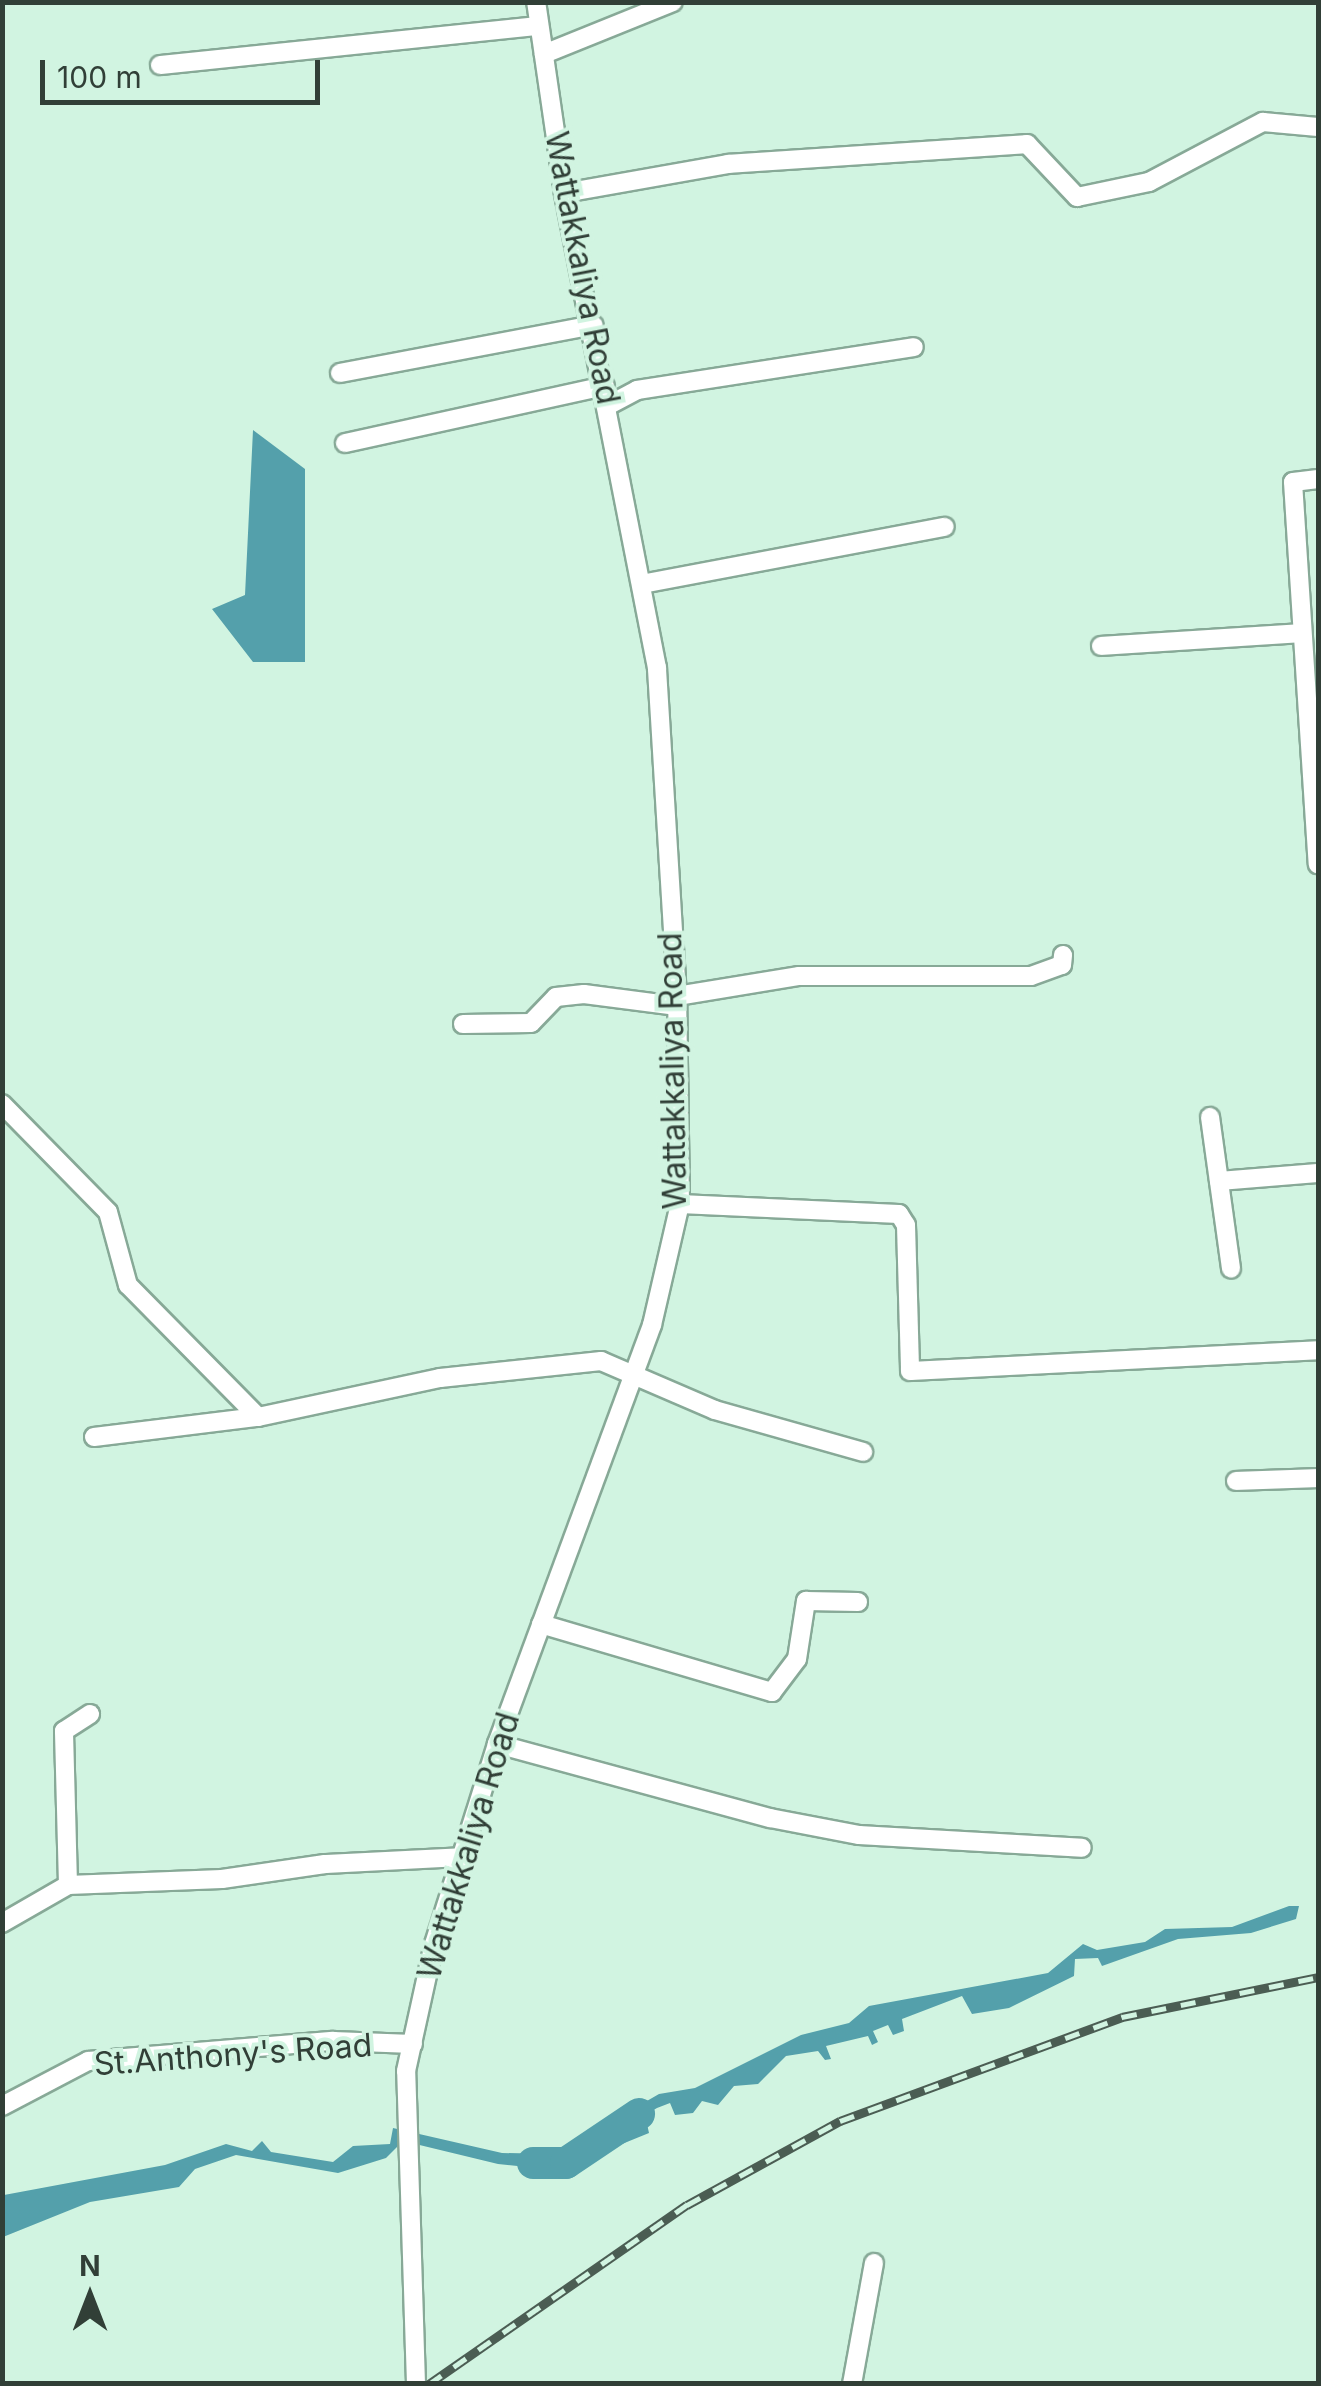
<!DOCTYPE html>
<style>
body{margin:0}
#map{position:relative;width:1321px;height:2386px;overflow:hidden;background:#d1f4e1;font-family:Inter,sans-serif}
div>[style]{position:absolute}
.water>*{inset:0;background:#54a0ab}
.river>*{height:32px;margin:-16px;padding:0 16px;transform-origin:16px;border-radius:16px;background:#54a0ab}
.roads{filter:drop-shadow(2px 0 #87a997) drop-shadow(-2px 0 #87a997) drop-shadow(0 2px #87a997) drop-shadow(0 -2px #87a997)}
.minor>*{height:18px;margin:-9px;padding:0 9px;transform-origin:9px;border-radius:9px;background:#fff}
.rail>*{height:9px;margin-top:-4.5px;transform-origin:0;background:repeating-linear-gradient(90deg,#d1f4e1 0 15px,#4b5d53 0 30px);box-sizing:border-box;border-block:2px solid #4b5d53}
span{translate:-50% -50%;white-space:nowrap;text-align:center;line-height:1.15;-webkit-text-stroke:8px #d1f4e1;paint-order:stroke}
.street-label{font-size:32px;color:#313f37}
.frame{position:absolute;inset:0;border:5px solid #313f37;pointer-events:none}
.north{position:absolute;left:40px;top:2246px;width:100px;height:100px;-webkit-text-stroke:8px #d1f4e1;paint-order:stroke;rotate:0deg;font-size:28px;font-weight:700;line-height:40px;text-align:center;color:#313f37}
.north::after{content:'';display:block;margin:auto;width:35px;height:45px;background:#313f37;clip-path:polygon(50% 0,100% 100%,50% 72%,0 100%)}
.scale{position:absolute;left:40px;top:60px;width:280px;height:45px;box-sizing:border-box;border:5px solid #313f37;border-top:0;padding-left:12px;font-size:30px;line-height:35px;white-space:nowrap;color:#313f37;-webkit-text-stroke:8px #d1f4e1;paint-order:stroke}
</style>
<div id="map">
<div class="water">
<div style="clip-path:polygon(253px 430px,305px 469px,305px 662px,253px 662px,212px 609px,245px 595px)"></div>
<div style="clip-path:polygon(1289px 1906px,1299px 1906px,1296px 1919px,1251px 1933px,1178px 1939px,1102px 1966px,1098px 1958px,1075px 1959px,1074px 1976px,1009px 2008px,972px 2014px,962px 1996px,902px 2019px,904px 2031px,893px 2035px,888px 2025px,873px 2031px,878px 2042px,872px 2045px,868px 2036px,826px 2046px,831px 2059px,825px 2060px,818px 2051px,786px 2056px,758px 2084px,734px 2086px,718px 2105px,702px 2101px,693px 2113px,675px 2115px,670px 2103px,657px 2108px,645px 2115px,649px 2133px,622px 2144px,590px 2135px,565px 2171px,498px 2164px,403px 2141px,386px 2158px,338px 2173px,236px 2155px,195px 2169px,179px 2187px,90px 2202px,3px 2237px,4px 2195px,165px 2165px,226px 2144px,252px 2151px,262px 2141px,271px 2152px,333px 2162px,353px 2146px,390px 2144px,393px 2128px,502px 2153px,555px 2154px,659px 2094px,695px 2088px,801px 2035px,849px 2023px,869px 2006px,1048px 1973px,1083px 1944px,1097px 1950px,1145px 1942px,1165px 1929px,1232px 1927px)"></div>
</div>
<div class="river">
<div style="left:533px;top:2163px;width:33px"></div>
<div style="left:566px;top:2163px;width:88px;rotate:-33.9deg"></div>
</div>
<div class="roads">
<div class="minor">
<div style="left:544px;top:54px;width:139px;rotate:-22deg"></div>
<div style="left:160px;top:65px;width:381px;rotate:-5.9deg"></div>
<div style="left:564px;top:193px;width:167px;rotate:-10deg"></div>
<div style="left:728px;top:164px;width:300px;rotate:-3.8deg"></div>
<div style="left:1027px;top:144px;width:73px;rotate:46.7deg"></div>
<div style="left:1077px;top:197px;width:74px;rotate:-11.8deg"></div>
<div style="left:1149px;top:182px;width:129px;rotate:-27.8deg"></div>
<div style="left:1263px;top:122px;width:55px;rotate:5.2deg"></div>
<div style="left:340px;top:373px;width:258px;rotate:-10.7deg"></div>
<div style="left:609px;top:405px;width:32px;rotate:-28deg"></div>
<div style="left:637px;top:390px;width:280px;rotate:-8.8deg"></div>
<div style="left:345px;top:443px;width:266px;rotate:-12.4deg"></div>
<div style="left:1318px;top:479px;width:25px;rotate:173deg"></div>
<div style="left:1293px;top:482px;width:383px;rotate:86.3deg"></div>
<div style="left:642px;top:584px;width:308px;rotate:-10.7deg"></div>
<div style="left:1101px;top:646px;width:201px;rotate:-3.7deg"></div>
<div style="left:677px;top:996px;width:124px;rotate:-9.3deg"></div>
<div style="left:799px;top:976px;width:232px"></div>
<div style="left:1031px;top:976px;width:33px;rotate:-20deg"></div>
<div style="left:1062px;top:965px;width:10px;rotate:-84deg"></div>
<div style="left:463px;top:1024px;width:68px;rotate:-0.8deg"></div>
<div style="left:531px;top:1023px;width:36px;rotate:-46deg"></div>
<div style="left:556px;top:997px;width:28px;rotate:-6deg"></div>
<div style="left:584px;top:994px;width:94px;rotate:7.4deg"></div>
<div style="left:2px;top:1104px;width:151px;rotate:45.5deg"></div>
<div style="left:108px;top:1212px;width:76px;rotate:74.7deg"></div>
<div style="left:128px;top:1285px;width:185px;rotate:45.4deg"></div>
<div style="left:1210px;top:1117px;width:153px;rotate:82.1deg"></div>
<div style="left:1219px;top:1181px;width:99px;rotate:-4.6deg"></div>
<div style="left:680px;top:1204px;width:219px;rotate:2.6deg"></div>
<div style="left:899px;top:1214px;width:13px;rotate:58deg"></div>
<div style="left:906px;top:1225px;width:146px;rotate:88.4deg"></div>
<div style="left:910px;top:1371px;width:409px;rotate:-2.9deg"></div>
<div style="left:94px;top:1437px;width:165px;rotate:-7deg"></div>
<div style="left:258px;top:1417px;width:186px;rotate:-12.1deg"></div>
<div style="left:440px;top:1378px;width:162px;rotate:-6deg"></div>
<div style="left:601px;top:1361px;width:124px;rotate:23.3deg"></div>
<div style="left:715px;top:1410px;width:154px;rotate:15.8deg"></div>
<div style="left:1236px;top:1481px;width:82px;rotate:-2.1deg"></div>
<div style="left:541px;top:1624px;width:241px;rotate:16.4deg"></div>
<div style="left:772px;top:1692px;width:41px;rotate:-52.9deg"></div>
<div style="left:797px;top:1659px;width:59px;rotate:-81.2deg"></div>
<div style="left:806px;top:1601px;width:52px;rotate:1.1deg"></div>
<div style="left:497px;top:1744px;width:283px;rotate:15.2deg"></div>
<div style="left:770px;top:1818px;width:91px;rotate:10.8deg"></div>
<div style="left:859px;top:1835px;width:223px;rotate:3.3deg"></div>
<div style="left:68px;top:1885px;width:154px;rotate:-91.5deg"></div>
<div style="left:64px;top:1731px;width:31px;rotate:-33deg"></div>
<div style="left:2px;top:1923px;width:76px;rotate:-29.9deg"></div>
<div style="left:68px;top:1885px;width:154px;rotate:-2.2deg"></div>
<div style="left:222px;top:1879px;width:104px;rotate:-8.3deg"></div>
<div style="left:325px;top:1864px;width:137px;rotate:-2.9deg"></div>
<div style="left:2px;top:2106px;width:97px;rotate:-27.6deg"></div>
<div style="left:88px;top:2061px;width:246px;rotate:-4.7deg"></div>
<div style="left:333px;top:2041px;width:80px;rotate:2.1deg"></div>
<div style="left:416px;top:2384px;width:313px;rotate:-91.8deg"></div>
<div style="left:406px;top:2071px;width:130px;rotate:-77.6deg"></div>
<div style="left:434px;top:1944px;width:210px;rotate:-72.5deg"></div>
<div style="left:497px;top:1744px;width:447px;rotate:-69.7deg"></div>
<div style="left:652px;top:1325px;width:124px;rotate:-77deg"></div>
<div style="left:680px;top:1204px;width:208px;rotate:-90.8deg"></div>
<div style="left:677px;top:996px;width:329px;rotate:-93.5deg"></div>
<div style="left:657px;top:668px;width:484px;rotate:-101.1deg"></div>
<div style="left:564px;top:193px;width:193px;rotate:-98.3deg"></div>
<div style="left:852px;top:2384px;width:123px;rotate:-79.7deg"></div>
</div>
</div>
<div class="rail">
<div style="left:429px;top:2384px;width:314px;rotate:-34.8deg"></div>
<div style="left:687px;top:2205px;width:175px;rotate:-28.8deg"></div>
<div style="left:840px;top:2121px;width:301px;rotate:-20.2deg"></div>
<div style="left:1122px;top:2017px;width:200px;rotate:-11.5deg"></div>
</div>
<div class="street-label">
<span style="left:582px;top:268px;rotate:79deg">Wattakkaliya Road</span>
<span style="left:673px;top:1071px;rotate:-91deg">Wattakkaliya Road</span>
<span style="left:469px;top:1846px;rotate:-73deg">Wattakkaliya Road</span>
<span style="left:233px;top:2055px;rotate:-4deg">St.Anthony's Road</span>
</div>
<div class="frame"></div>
<div class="north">N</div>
<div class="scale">100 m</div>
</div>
